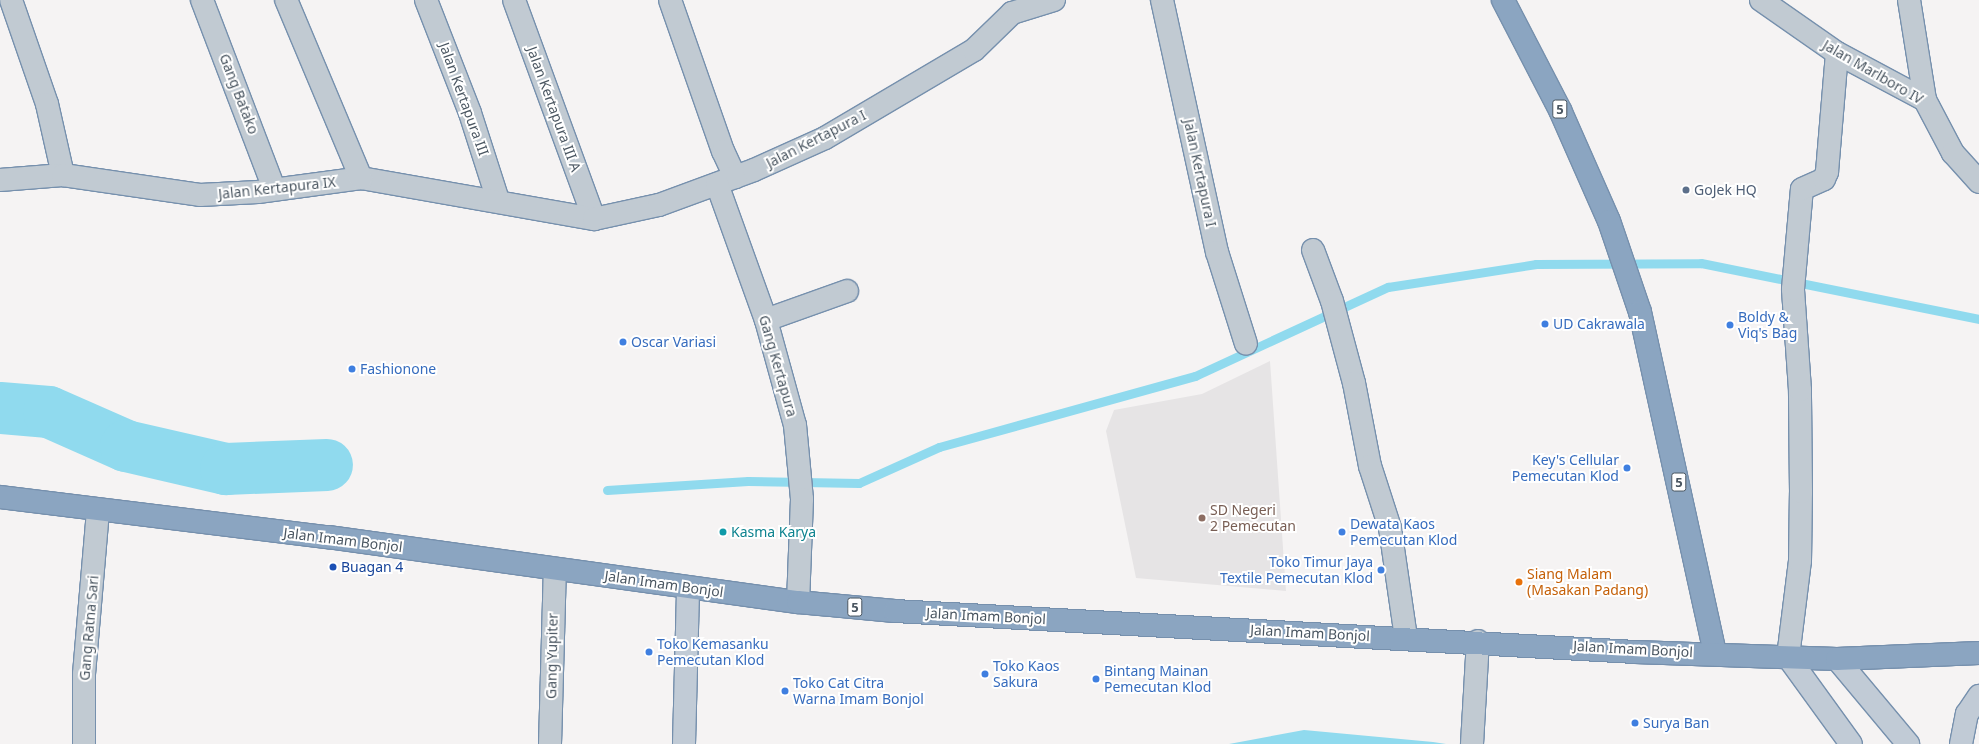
<!DOCTYPE html>
<style>
body{margin:0}
#map{position:relative;width:1979px;height:744px;overflow:hidden;background:#f5f3f3;font-family:"Noto Sans",sans-serif}
div>[style]{position:absolute}
.education>*{inset:0;background:#e6e4e5}
.water>*{inset:0;background:#90daee}
.stream>*{height:9px;margin:-4.5px;padding:0 4.5px;transform-origin:4.5px;border-radius:4.5px;background:#90daee}
.river>*{height:52px;margin:-26px;padding:0 26px;transform-origin:26px;border-radius:26px;background:#90daee}
.roads{filter:drop-shadow(1px 0 #7690ad) drop-shadow(-1px 0 #7690ad) drop-shadow(0 1px #7690ad) drop-shadow(0 -1px #7690ad)}
.street>*{height:22px;margin:-11px;padding:0 11px;transform-origin:11px;border-radius:11px;background:#c1cad2}
.secondary>*{height:22px;margin:-11px;padding:0 11px;transform-origin:11px;border-radius:11px;background:#c1cbd6}
.highway>*{height:22px;margin:-11px;padding:0 11px;transform-origin:11px;border-radius:11px;background:#8ba5c1}
.dots>*{width:11px;height:11px;translate:-50% -50%;box-sizing:border-box;border:2px solid #fff;border-radius:50%}
span{translate:-50% -50%;white-space:nowrap;text-align:center;line-height:1.15;-webkit-text-stroke:4px #fff;paint-order:stroke}
.shield-label span{padding:1px 3px;background:#fff;border:1px solid;border-radius:3px;-webkit-text-stroke-width:0}
.shield-label{font-size:13px;color:#4a5661;font-weight:700}
.street-label{font-size:14px;color:#4a5661}
.service-label{font-size:14px;color:#4e5e75}
.left{translate:0 -50%;text-align:left}
.shop-label{font-size:14px;color:#366cbe}
.right{translate:-100% -50%;text-align:right}
.education-label{font-size:14px;color:#785e54}
.culture-label{font-size:14px;color:#0d838f}
.transit-label{font-size:14px;color:#164399}
.food-label{font-size:14px;color:#c56008}
</style>
<div id="map">
<div class="education">
<div style="clip-path:polygon(1270px 361px,1286px 591px,1136px 578px,1106px 431px,1114px 410px,1202px 394px)"></div>
</div>
<div class="water">
<div style="clip-path:polygon(1304px 730px,1433px 742px,1446px 744px,1229px 744px)"></div>
</div>
<div class="stream">
<div style="left:607px;top:490px;width:141px;rotate:-3.7deg"></div>
<div style="left:748px;top:481px;width:111px;rotate:1deg"></div>
<div style="left:859px;top:483px;width:88px;rotate:-24.2deg"></div>
<div style="left:939px;top:447px;width:266px;rotate:-15.5deg"></div>
<div style="left:1195px;top:376px;width:213px;rotate:-24.8deg"></div>
<div style="left:1388px;top:287px;width:150px;rotate:-8.8deg"></div>
<div style="left:1536px;top:264px;width:165px;rotate:-0.3deg"></div>
<div style="left:1701px;top:263px;width:284px;rotate:11.4deg"></div>
</div>
<div class="river">
<div style="left:0;top:408px;width:49px;rotate:4.7deg"></div>
<div style="left:49px;top:412px;width:84px;rotate:23.8deg"></div>
<div style="left:126px;top:446px;width:103px;rotate:13deg"></div>
<div style="left:226px;top:469px;width:101px;rotate:-2.3deg"></div>
</div>
<div class="roads">
<div class="street">
<div style="left:11px;top:0;width:110px;rotate:70.9deg"></div>
<div style="left:47px;top:104px;width:73px;rotate:77.3deg"></div>
<div style="left:202px;top:0;width:202px;rotate:69.1deg"></div>
<div style="left:426px;top:0;width:121px;rotate:68.7deg"></div>
<div style="left:470px;top:113px;width:91px;rotate:72.2deg"></div>
<div style="left:514px;top:0;width:233px;rotate:69.9deg"></div>
<div style="left:670px;top:0;width:160px;rotate:70.7deg"></div>
<div style="left:723px;top:151px;width:29px;rotate:65deg"></div>
<div style="left:1162px;top:0;width:258px;rotate:77.7deg"></div>
<div style="left:1217px;top:252px;width:96px;rotate:72.5deg"></div>
<div style="left:1761px;top:0;width:93px;rotate:34.9deg"></div>
<div style="left:1837px;top:53px;width:100px;rotate:28.1deg"></div>
<div style="left:1925px;top:100px;width:60px;rotate:62.2deg"></div>
<div style="left:1953px;top:153px;width:39px;rotate:48deg"></div>
<div style="left:1909px;top:0;width:101px;rotate:80.9deg"></div>
<div style="left:361px;top:178px;width:237px;rotate:10deg"></div>
<div style="left:594px;top:219px;width:66px;rotate:-12.2deg"></div>
<div style="left:659px;top:205px;width:101px;rotate:-20.2deg"></div>
<div style="left:754px;top:170px;width:78px;rotate:-24.3deg"></div>
<div style="left:825px;top:138px;width:173px;rotate:-30.6deg"></div>
<div style="left:974px;top:50px;width:53px;rotate:-44.2deg"></div>
<div style="left:1012px;top:13px;width:44px;rotate:-17.2deg"></div>
<div style="left:0;top:180px;width:63px;rotate:-4.5deg"></div>
<div style="left:63px;top:175px;width:138px;rotate:8.3deg"></div>
<div style="left:200px;top:195px;width:58px;rotate:-3deg"></div>
<div style="left:258px;top:192px;width:104px;rotate:-7.7deg"></div>
<div style="left:361px;top:178px;width:193px;rotate:-112.8deg"></div>
<div style="left:717px;top:184px;width:145px;rotate:70.2deg"></div>
<div style="left:766px;top:320px;width:109px;rotate:74.6deg"></div>
<div style="left:795px;top:425px;width:74px;rotate:84.6deg"></div>
<div style="left:802px;top:499px;width:103px;rotate:92.2deg"></div>
<div style="left:1313px;top:250px;width:54px;rotate:69.6deg"></div>
<div style="left:1332px;top:301px;width:85px;rotate:75deg"></div>
<div style="left:1354px;top:383px;width:85px;rotate:79.1deg"></div>
<div style="left:1370px;top:466px;width:65px;rotate:72.1deg"></div>
<div style="left:1390px;top:528px;width:111px;rotate:81.7deg"></div>
<div style="left:766px;top:320px;width:86px;rotate:-19.7deg"></div>
<div style="left:1788px;top:657px;width:97px;rotate:-82.9deg"></div>
<div style="left:1800px;top:561px;width:69px;rotate:-89.2deg"></div>
<div style="left:1801px;top:492px;width:102px;rotate:-90.6deg"></div>
<div style="left:1800px;top:390px;width:101px;rotate:-94deg"></div>
<div style="left:1793px;top:289px;width:100px;rotate:-84.9deg"></div>
<div style="left:1802px;top:189px;width:24px;rotate:-24deg"></div>
<div style="left:1824px;top:179px;width:8px;rotate:-67deg"></div>
<div style="left:1827px;top:172px;width:119px;rotate:-85.2deg"></div>
<div style="left:84px;top:744px;width:70px;rotate:-90deg"></div>
<div style="left:84px;top:674px;width:164px;rotate:-85.1deg"></div>
<div style="left:550px;top:744px;width:175px;rotate:-88.4deg"></div>
<div style="left:1472px;top:744px;width:103px;rotate:-86.7deg"></div>
</div>
<div class="secondary">
<div style="left:1788px;top:657px;width:107px;rotate:54.1deg"></div>
<div style="left:1837px;top:659px;width:111px;rotate:50.1deg"></div>
<div style="left:684px;top:744px;width:156px;rotate:-88.5deg"></div>
<div style="left:1961px;top:744px;width:31px;rotate:-79deg"></div>
<div style="left:1967px;top:714px;width:22px;rotate:-56deg"></div>
</div>
<div class="highway">
<div style="left:1503px;top:0;width:124px;rotate:62.6deg"></div>
<div style="left:1560px;top:110px;width:121px;rotate:66.2deg"></div>
<div style="left:1609px;top:221px;width:96px;rotate:71.2deg"></div>
<div style="left:1640px;top:312px;width:348px;rotate:77.6deg"></div>
<div style="left:0;top:497px;width:330px;rotate:7deg"></div>
<div style="left:328px;top:537px;width:474px;rotate:7.9deg"></div>
<div style="left:798px;top:602px;width:97px;rotate:5.3deg"></div>
<div style="left:895px;top:611px;width:741px;rotate:3.17deg"></div>
<div style="left:1635px;top:652px;width:202px;rotate:2deg"></div>
<div style="left:1837px;top:659px;width:142px;rotate:-2.4deg"></div>
</div>
</div>
<div class="dots">
<div style="left:1686px;top:190px;background:#5c6f8a"></div>
<div style="left:1545px;top:324px;background:#3f7fe0"></div>
<div style="left:1730px;top:325px;background:#3f7fe0"></div>
<div style="left:623px;top:342px;background:#3f7fe0"></div>
<div style="left:352px;top:369px;background:#3f7fe0"></div>
<div style="left:1627px;top:468px;background:#3f7fe0"></div>
<div style="left:1202px;top:518px;background:#8d6e63"></div>
<div style="left:723px;top:532px;background:#0f9aa8"></div>
<div style="left:1342px;top:532px;background:#3f7fe0"></div>
<div style="left:333px;top:567px;background:#1a4fb4"></div>
<div style="left:1381px;top:570px;background:#3f7fe0"></div>
<div style="left:1519px;top:582px;background:#e8710a"></div>
<div style="left:649px;top:652px;background:#3f7fe0"></div>
<div style="left:985px;top:674px;background:#3f7fe0"></div>
<div style="left:1096px;top:679px;background:#3f7fe0"></div>
<div style="left:785px;top:691px;background:#3f7fe0"></div>
<div style="left:1635px;top:723px;background:#3f7fe0"></div>
</div>
<div class="shield-label">
<span style="left:1560px;top:109px">5</span>
<span style="left:1679px;top:482px">5</span>
<span style="left:855px;top:607px">5</span>
</div>
<div class="street-label">
<span style="left:1873px;top:72px;rotate:30deg">Jalan Marlboro IV</span>
<span style="left:239px;top:94px;rotate:69deg">Gang Batako</span>
<span style="left:464px;top:99px;rotate:70deg">Jalan Kertapura III</span>
<span style="left:554px;top:109px;rotate:70deg">Jalan Kertapura III A</span>
<span style="left:816px;top:139px;rotate:-27deg">Jalan Kertapura I</span>
<span style="left:1200px;top:173px;rotate:78deg">Jalan Kertapura I</span>
<span style="left:277px;top:188px;rotate:-6deg">Jalan Kertapura IX</span>
<span style="left:778px;top:366px;rotate:74deg">Gang Kertapura</span>
<span style="left:343px;top:540px;rotate:7deg">Jalan Imam Bonjol</span>
<span style="left:664px;top:584px;rotate:8deg">Jalan Imam Bonjol</span>
<span style="left:986px;top:616px;rotate:3deg">Jalan Imam Bonjol</span>
<span style="left:89px;top:628px;rotate:-85deg">Gang Ratna Sari</span>
<span style="left:1310px;top:633px;rotate:3deg">Jalan Imam Bonjol</span>
<span style="left:1633px;top:649px;rotate:3deg">Jalan Imam Bonjol</span>
<span style="left:552px;top:656px;rotate:-89deg">Gang Yupiter</span>
</div>
<div class="service-label">
<span class="left" style="left:1694px;top:190px">GoJek HQ</span>
</div>
<div class="shop-label">
<span class="left" style="left:1738px;top:325px">Boldy &amp;<br>Viq's Bag</span>
<span class="left" style="left:1553px;top:324px">UD Cakrawala</span>
<span class="left" style="left:631px;top:342px">Oscar Variasi</span>
<span class="left" style="left:360px;top:369px">Fashionone</span>
<span class="right" style="left:1619px;top:468px">Key's Cellular<br>Pemecutan Klod</span>
<span class="left" style="left:1350px;top:532px">Dewata Kaos<br>Pemecutan Klod</span>
<span class="right" style="left:1373px;top:570px">Toko Timur Jaya<br>Textile Pemecutan Klod</span>
<span class="left" style="left:657px;top:652px">Toko Kemasanku<br>Pemecutan Klod</span>
<span class="left" style="left:993px;top:674px">Toko Kaos<br>Sakura</span>
<span class="left" style="left:1104px;top:679px">Bintang Mainan<br>Pemecutan Klod</span>
<span class="left" style="left:793px;top:691px">Toko Cat Citra<br>Warna Imam Bonjol</span>
<span class="left" style="left:1643px;top:723px">Surya Ban</span>
</div>
<div class="education-label">
<span class="left" style="left:1210px;top:518px">SD Negeri<br>2 Pemecutan</span>
</div>
<div class="culture-label">
<span class="left" style="left:731px;top:532px">Kasma Karya</span>
</div>
<div class="transit-label">
<span class="left" style="left:341px;top:567px">Buagan 4</span>
</div>
<div class="food-label">
<span class="left" style="left:1527px;top:582px">Siang Malam<br>(Masakan Padang)</span>
</div>
</div>
